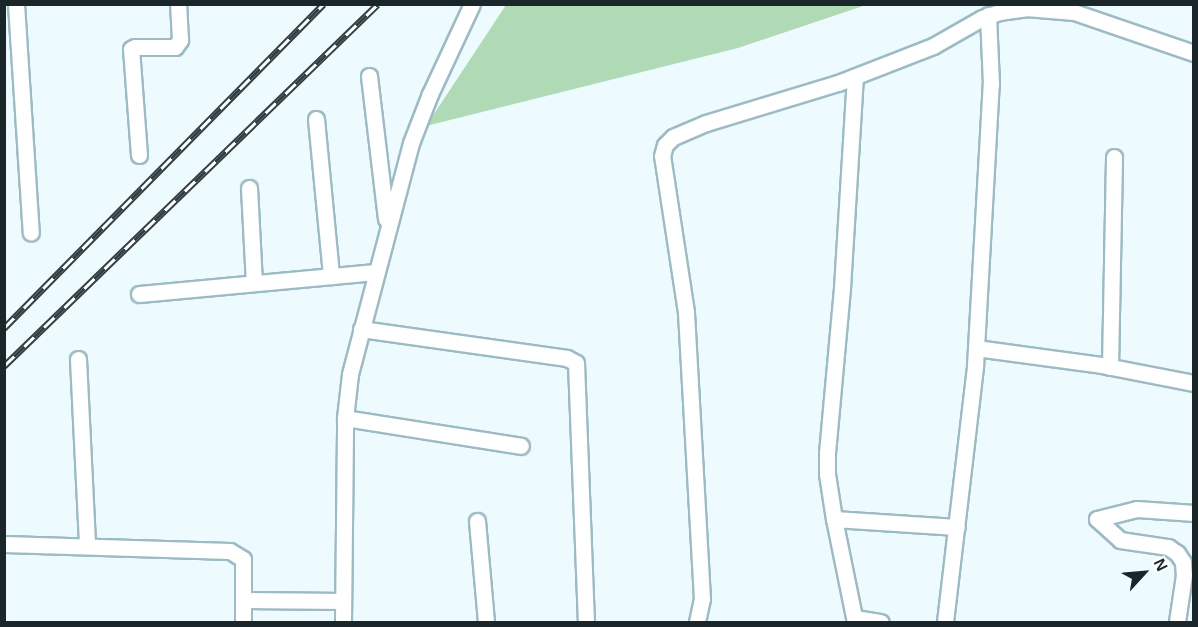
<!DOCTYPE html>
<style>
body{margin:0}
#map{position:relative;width:1198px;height:627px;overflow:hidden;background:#eefbfe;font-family:Helvetica,sans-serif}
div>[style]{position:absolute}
.green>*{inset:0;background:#b0d9b5}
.roads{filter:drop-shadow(2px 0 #9dbbc4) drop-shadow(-2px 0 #9dbbc4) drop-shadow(0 2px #9dbbc4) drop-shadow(0 -2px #9dbbc4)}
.minor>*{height:15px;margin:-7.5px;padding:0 7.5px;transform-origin:7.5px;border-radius:7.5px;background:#fff}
.rail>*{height:7px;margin-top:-3.5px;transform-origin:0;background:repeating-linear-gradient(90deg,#fff 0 14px,#333f42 0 28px);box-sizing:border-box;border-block:2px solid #333f42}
span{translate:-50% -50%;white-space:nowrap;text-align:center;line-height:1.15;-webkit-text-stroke:6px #fff;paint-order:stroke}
.frame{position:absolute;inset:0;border:6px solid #1a2629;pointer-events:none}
.north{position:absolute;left:1114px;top:543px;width:60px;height:60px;-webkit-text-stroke:4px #fff;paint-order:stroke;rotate:64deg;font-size:16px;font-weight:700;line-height:24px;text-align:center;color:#1a2629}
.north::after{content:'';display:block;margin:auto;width:21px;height:27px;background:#1a2629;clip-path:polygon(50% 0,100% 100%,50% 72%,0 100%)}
</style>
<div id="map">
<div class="green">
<div style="clip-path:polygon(506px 5px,506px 4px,866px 5px,738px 48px,426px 126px)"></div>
</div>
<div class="roads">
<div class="minor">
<div style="left:16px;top:4px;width:229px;rotate:86.3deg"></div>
<div style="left:369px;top:76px;width:144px;rotate:83.2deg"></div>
<div style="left:316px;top:119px;width:158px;rotate:84.5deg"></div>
<div style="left:139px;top:155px;width:106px;rotate:-94.3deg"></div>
<div style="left:131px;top:49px;width:4px;rotate:-27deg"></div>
<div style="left:135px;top:47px;width:40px"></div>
<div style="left:175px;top:47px;width:9px;rotate:-54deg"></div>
<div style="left:180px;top:40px;width:36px;rotate:-93deg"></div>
<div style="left:249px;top:188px;width:95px;rotate:87deg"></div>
<div style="left:139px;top:294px;width:238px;rotate:-5.3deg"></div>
<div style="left:361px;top:329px;width:208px;rotate:8deg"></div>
<div style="left:567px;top:358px;width:10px;rotate:29deg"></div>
<div style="left:576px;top:363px;width:259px;rotate:87.8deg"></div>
<div style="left:976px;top:348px;width:126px;rotate:7.7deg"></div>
<div style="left:1101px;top:365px;width:95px;rotate:11deg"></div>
<div style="left:78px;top:359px;width:187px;rotate:87.2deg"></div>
<div style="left:1110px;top:367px;width:210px;rotate:-88.9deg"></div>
<div style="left:345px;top:418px;width:178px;rotate:9deg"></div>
<div style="left:834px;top:519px;width:123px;rotate:3.7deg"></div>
<div style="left:1097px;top:519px;width:31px;rotate:42deg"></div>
<div style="left:1120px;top:540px;width:49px;rotate:8.3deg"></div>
<div style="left:1168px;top:547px;width:11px;rotate:34deg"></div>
<div style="left:1177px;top:553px;width:11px;rotate:56deg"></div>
<div style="left:1183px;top:562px;width:13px;rotate:86deg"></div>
<div style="left:1184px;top:575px;width:48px;rotate:98.5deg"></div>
<div style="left:1097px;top:519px;width:41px;rotate:-14deg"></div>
<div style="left:1137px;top:509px;width:57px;rotate:4deg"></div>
<div style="left:477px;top:521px;width:101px;rotate:84.9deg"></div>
<div style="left:4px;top:544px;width:226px;rotate:1.8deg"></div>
<div style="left:230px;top:551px;width:15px;rotate:32deg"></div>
<div style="left:243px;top:559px;width:63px;rotate:90deg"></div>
<div style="left:244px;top:600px;width:99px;rotate:0.6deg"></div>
<div style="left:855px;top:618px;width:26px;rotate:9deg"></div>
<div style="left:343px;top:622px;width:204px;rotate:-89.4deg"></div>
<div style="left:345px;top:418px;width:44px;rotate:-83.5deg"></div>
<div style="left:350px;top:374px;width:239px;rotate:-75.2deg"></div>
<div style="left:411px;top:143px;width:53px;rotate:-68.8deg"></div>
<div style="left:430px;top:94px;width:99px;rotate:-65deg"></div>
<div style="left:697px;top:622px;width:24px;rotate:-78deg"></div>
<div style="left:702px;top:599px;width:287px;rotate:-93.2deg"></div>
<div style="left:686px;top:312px;width:158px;rotate:-98.7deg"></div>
<div style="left:662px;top:156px;width:11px;rotate:-75deg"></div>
<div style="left:665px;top:145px;width:11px;rotate:-45deg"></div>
<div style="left:673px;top:137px;width:36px;rotate:-23deg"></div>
<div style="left:706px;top:123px;width:138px;rotate:-16.9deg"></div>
<div style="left:838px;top:83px;width:102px;rotate:-21.3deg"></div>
<div style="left:933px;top:46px;width:56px;rotate:-29.7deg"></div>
<div style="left:982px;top:18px;width:18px;rotate:-19deg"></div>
<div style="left:999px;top:12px;width:27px;rotate:-8deg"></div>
<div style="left:1026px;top:8px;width:48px;rotate:4.8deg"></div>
<div style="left:1074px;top:12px;width:127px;rotate:18.9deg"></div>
<div style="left:855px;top:622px;width:105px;rotate:-101.5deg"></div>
<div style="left:834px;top:519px;width:46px;rotate:-98.8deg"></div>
<div style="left:827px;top:474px;width:21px;rotate:-90deg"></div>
<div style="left:827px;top:453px;width:166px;rotate:-84.8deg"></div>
<div style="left:842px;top:288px;width:212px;rotate:-86.5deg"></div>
<div style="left:945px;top:622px;width:258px;rotate:-83.3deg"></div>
<div style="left:975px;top:366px;width:282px;rotate:-86.8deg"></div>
<div style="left:991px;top:84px;width:69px;rotate:-92.5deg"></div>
</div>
</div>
<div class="rail">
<div style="left:4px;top:328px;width:455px;rotate:-45.4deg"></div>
<div style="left:4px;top:366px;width:520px;rotate:-44.07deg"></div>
</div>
<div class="frame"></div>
<div class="north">N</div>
</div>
